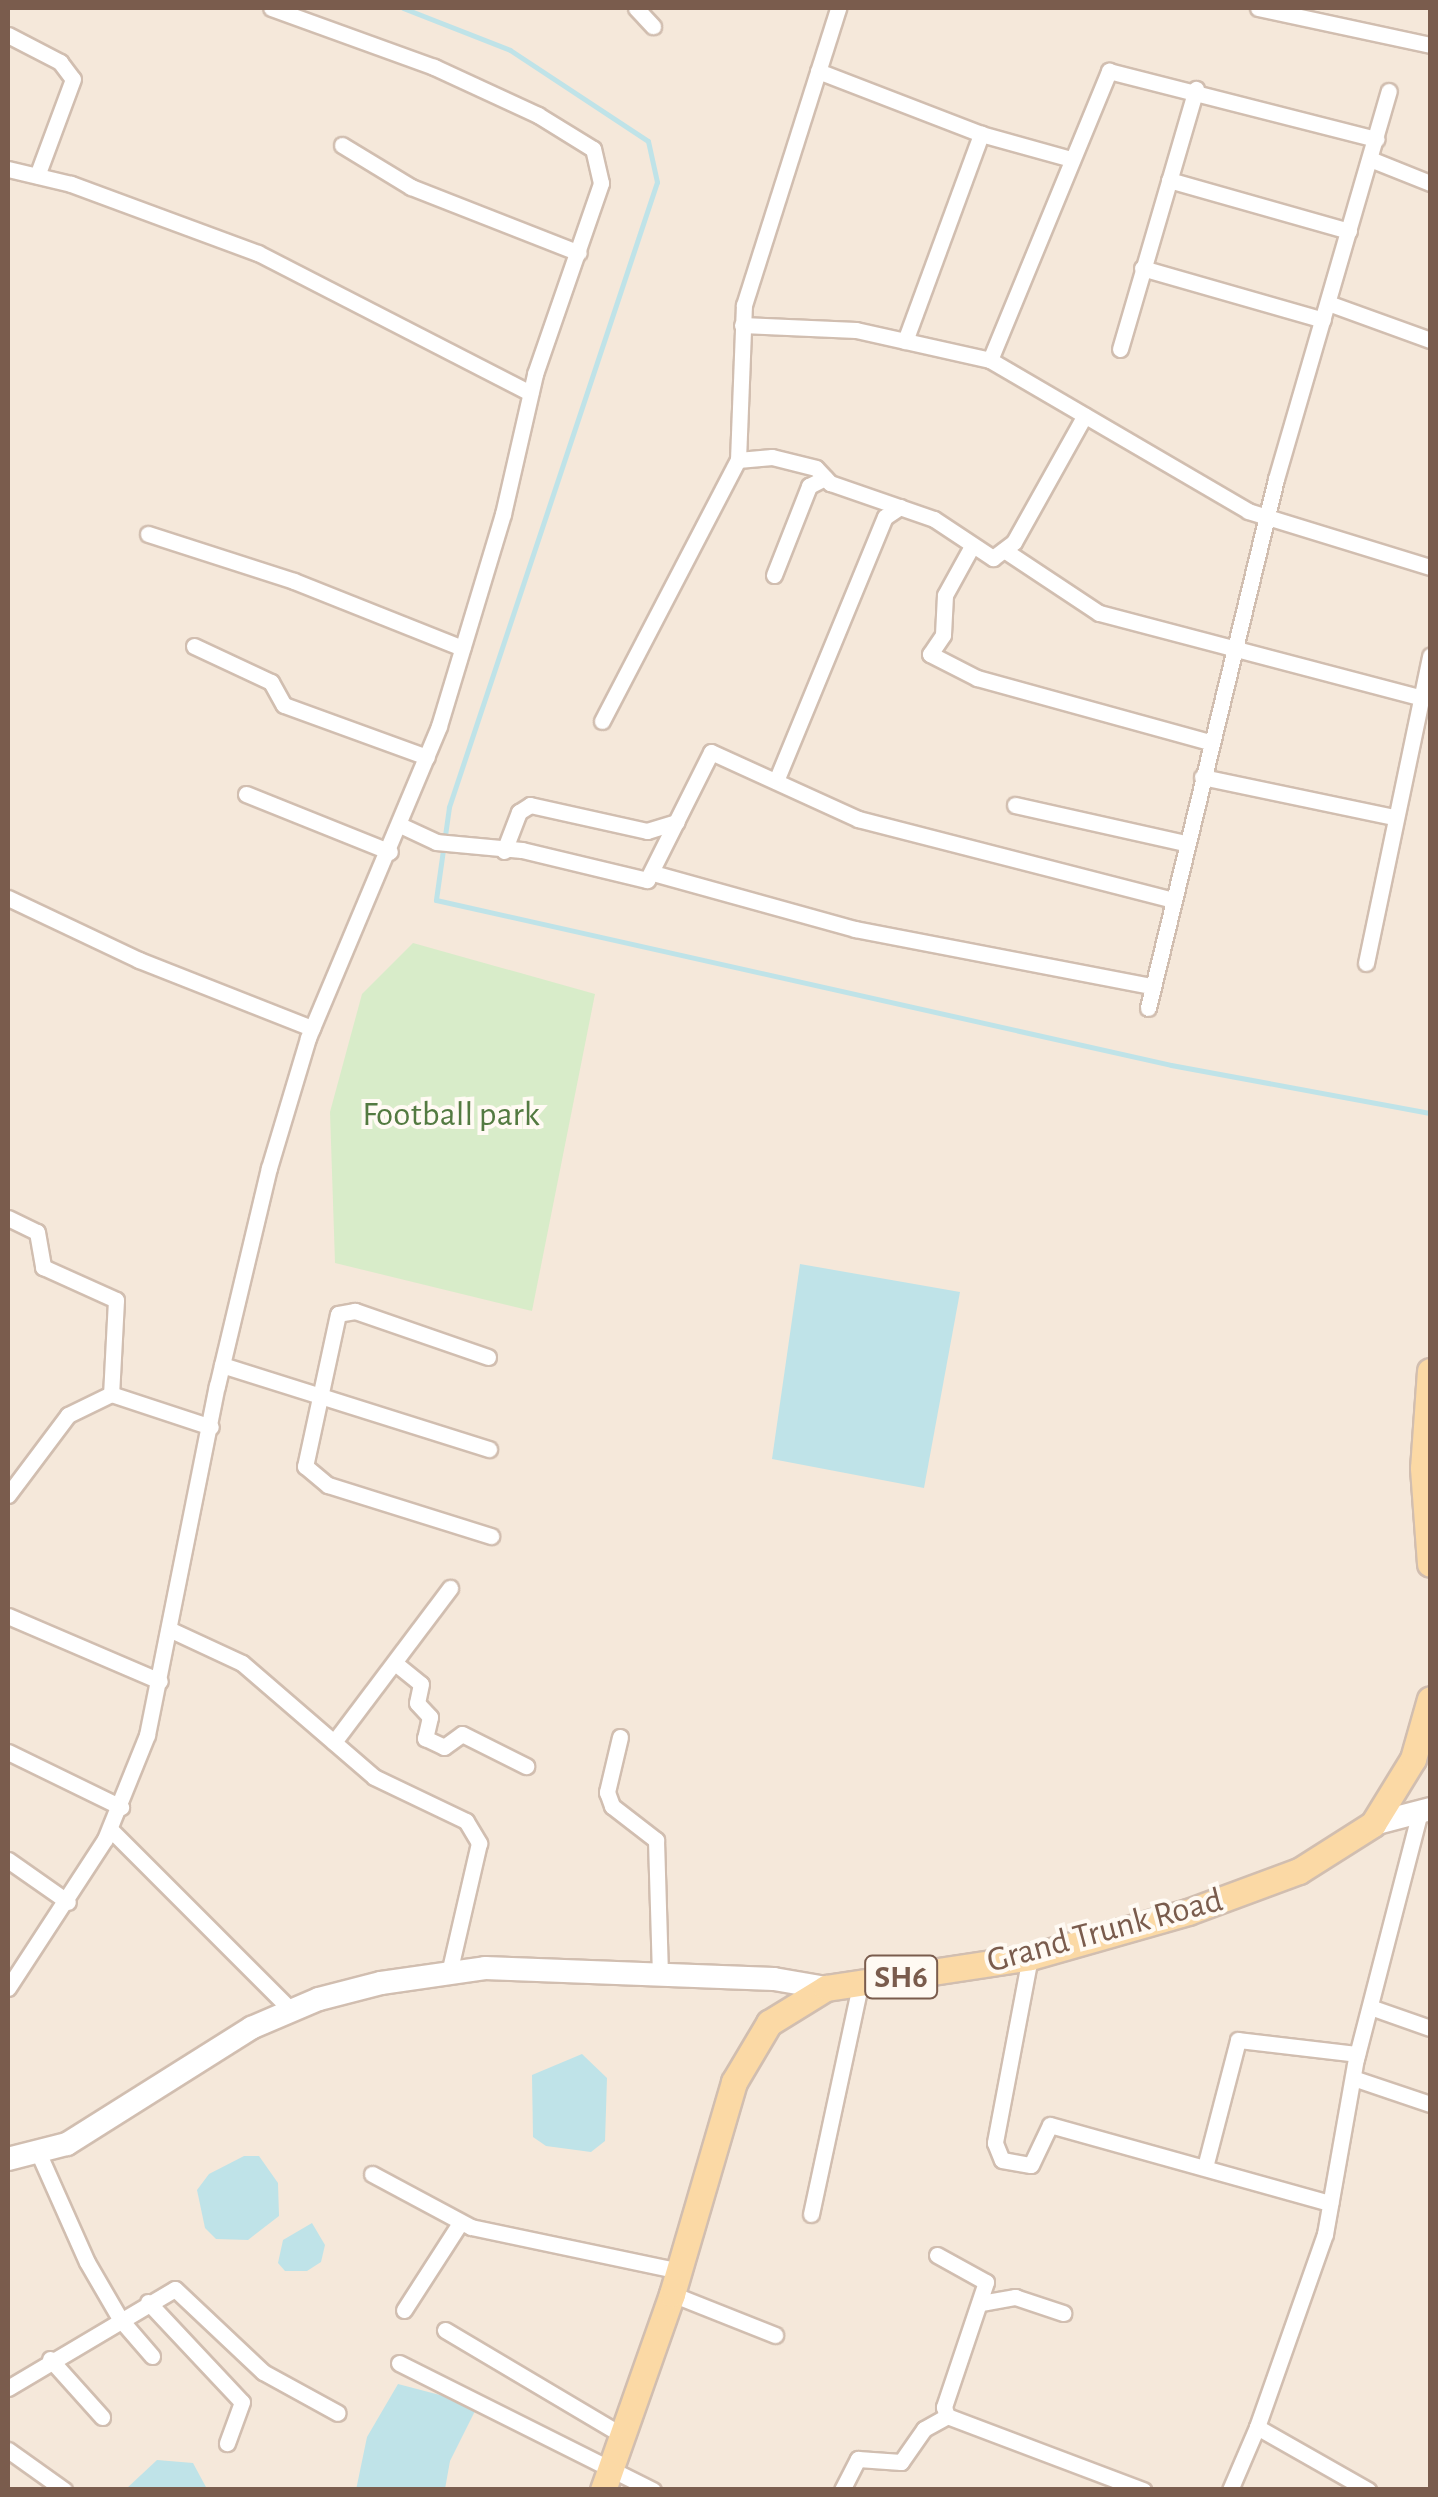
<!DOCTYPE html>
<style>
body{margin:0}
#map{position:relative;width:1438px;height:2497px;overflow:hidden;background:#fdf6ec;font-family:"Alegreya Sans",sans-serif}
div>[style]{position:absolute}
.residential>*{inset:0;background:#f5e8da}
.green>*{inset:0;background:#d8ecc9}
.water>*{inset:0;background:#bfe3e8}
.stream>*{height:5px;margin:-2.5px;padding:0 2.5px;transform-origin:2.5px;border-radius:2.5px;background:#bfe3e8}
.roads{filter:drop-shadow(2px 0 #d1beb0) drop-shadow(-2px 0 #d1beb0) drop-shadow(0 2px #d1beb0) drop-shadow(0 -2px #d1beb0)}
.minor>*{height:15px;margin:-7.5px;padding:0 7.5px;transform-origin:7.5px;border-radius:7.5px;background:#fff}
.secondary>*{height:22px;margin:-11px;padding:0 11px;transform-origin:11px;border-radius:11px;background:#fff}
.primary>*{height:25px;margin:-12.5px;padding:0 12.5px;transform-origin:12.5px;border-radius:12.5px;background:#fbd9a5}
span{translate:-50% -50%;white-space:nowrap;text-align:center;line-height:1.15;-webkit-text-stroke:8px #fffaf3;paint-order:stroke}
.shield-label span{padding:2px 8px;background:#fffaf3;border:2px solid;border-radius:8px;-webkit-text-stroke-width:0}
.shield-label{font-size:32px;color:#7a5c4d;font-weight:700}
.park-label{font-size:35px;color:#537a41}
.street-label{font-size:35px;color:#7a5c4d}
.frame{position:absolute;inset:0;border:10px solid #7a5c4d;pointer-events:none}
</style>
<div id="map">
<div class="residential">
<div style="clip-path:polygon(8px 8px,1430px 8px,1430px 2489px,8px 2489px)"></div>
</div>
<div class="green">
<div style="clip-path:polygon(413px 943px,595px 994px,532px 1311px,335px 1263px,330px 1112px,362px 994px)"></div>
</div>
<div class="water">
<div style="clip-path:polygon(800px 1264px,960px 1292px,924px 1488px,772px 1459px)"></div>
<div style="clip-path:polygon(582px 2054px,607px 2078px,605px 2141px,591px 2152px,546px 2146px,533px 2137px,532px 2075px)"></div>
<div style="clip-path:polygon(244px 2156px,259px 2156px,278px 2183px,279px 2216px,248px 2240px,216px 2239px,205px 2228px,197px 2190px,209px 2174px)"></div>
<div style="clip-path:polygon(312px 2223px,325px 2245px,321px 2262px,307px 2271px,285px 2271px,278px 2263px,283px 2240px)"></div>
<div style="clip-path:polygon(398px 2384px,478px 2405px,450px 2461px,445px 2489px,356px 2490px,367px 2437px)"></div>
<div style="clip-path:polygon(157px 2460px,193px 2463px,207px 2489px,126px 2489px)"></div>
</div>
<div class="stream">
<div style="left:403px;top:8px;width:115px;rotate:21.4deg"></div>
<div style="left:510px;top:50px;width:165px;rotate:33.4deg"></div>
<div style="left:648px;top:141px;width:42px;rotate:77.6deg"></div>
<div style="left:657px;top:182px;width:659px;rotate:108.41deg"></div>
<div style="left:449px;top:807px;width:94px;rotate:98deg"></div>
<div style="left:436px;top:900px;width:753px;rotate:12.65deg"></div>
<div style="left:1171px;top:1065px;width:263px;rotate:10.5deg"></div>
</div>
<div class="roads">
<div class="minor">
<div style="left:636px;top:8px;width:25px;rotate:47deg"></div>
<div style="left:1258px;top:8px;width:176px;rotate:12.1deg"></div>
<div style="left:8px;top:35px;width:59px;rotate:27.4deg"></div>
<div style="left:60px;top:62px;width:21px;rotate:53deg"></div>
<div style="left:73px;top:79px;width:103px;rotate:110.4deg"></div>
<div style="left:818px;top:71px;width:175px;rotate:21.1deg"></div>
<div style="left:981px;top:134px;width:93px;rotate:15.5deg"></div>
<div style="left:342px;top:145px;width:81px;rotate:31.3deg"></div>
<div style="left:411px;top:187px;width:180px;rotate:21.4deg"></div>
<div style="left:1370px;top:159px;width:65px;rotate:21.8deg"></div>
<div style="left:8px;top:169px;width:65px;rotate:13.4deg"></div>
<div style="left:71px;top:184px;width:199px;rotate:20.3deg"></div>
<div style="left:258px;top:253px;width:306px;rotate:27.2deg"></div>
<div style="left:1169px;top:180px;width:187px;rotate:15.8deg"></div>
<div style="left:1142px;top:268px;width:188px;rotate:16deg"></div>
<div style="left:1328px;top:303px;width:109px;rotate:19.9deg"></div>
<div style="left:742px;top:325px;width:114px;rotate:2.5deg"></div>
<div style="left:856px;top:330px;width:137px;rotate:12.6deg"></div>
<div style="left:990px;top:360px;width:299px;rotate:30.3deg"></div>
<div style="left:1248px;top:511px;width:190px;rotate:17.1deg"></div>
<div style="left:905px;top:341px;width:221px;rotate:-69.8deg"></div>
<div style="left:1120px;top:349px;width:271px;rotate:-73.7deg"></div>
<div style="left:990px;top:360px;width:313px;rotate:-67.6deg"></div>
<div style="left:1109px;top:71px;width:276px;rotate:14.3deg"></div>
<div style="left:738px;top:460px;width:34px;rotate:-5deg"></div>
<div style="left:772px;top:457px;width:45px;rotate:14deg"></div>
<div style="left:816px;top:468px;width:21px;rotate:47deg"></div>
<div style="left:830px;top:483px;width:110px;rotate:19.1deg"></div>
<div style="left:934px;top:519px;width:71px;rotate:33.5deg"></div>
<div style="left:993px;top:558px;width:26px;rotate:-37deg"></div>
<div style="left:1014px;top:542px;width:145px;rotate:-60.8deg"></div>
<div style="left:148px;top:534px;width:153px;rotate:17.8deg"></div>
<div style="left:294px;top:581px;width:181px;rotate:21.7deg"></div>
<div style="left:972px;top:546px;width:56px;rotate:118.9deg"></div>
<div style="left:945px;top:595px;width:40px;rotate:92.9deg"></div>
<div style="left:943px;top:635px;width:23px;rotate:124deg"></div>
<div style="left:930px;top:654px;width:53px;rotate:27.1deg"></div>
<div style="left:977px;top:678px;width:242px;rotate:15.4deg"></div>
<div style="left:1004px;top:550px;width:114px;rotate:33.6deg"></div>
<div style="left:1099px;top:613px;width:332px;rotate:14.7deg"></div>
<div style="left:774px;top:575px;width:96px;rotate:-68.5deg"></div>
<div style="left:809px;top:486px;width:18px;rotate:-27deg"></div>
<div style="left:194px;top:646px;width:85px;rotate:25.1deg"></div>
<div style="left:271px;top:682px;width:26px;rotate:61deg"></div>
<div style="left:284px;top:705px;width:152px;rotate:20deg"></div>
<div style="left:602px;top:721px;width:294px;rotate:-62.5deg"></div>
<div style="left:738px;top:460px;width:155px;rotate:-87.8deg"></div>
<div style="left:744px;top:305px;width:312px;rotate:-72.4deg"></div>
<div style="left:1202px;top:777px;width:195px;rotate:11.8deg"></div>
<div style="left:776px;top:781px;width:286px;rotate:-67.6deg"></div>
<div style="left:885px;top:517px;width:18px;rotate:-34deg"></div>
<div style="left:246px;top:794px;width:155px;rotate:21.9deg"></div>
<div style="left:1015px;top:805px;width:174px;rotate:12.6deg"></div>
<div style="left:400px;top:825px;width:40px;rotate:25deg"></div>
<div style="left:436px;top:842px;width:86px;rotate:5.3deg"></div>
<div style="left:522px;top:850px;width:129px;rotate:13.5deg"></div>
<div style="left:647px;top:880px;width:143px;rotate:-63.4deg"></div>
<div style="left:711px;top:752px;width:162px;rotate:24.5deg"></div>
<div style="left:858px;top:819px;width:321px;rotate:14.4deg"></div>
<div style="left:504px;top:851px;width:42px;rotate:-69deg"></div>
<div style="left:519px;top:812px;width:13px;rotate:-32deg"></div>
<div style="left:530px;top:805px;width:120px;rotate:12.5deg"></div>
<div style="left:647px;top:831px;width:31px;rotate:-17deg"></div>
<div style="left:653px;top:873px;width:210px;rotate:15.5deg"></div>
<div style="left:855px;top:929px;width:301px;rotate:10.9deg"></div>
<div style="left:8px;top:898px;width:145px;rotate:25.3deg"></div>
<div style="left:139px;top:960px;width:186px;rotate:21.5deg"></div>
<div style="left:1366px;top:963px;width:314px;rotate:-78.2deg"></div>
<div style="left:1148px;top:1008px;width:544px;rotate:-76.4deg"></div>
<div style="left:1276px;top:479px;width:404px;rotate:-73.8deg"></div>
<div style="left:8px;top:1218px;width:32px;rotate:26deg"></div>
<div style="left:37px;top:1232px;width:36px;rotate:80deg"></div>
<div style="left:43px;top:1267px;width:80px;rotate:24.3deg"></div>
<div style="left:116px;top:1300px;width:94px;rotate:93deg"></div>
<div style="left:111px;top:1394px;width:105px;rotate:18.3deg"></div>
<div style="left:488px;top:1357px;width:141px;rotate:-160.9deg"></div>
<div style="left:355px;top:1311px;width:17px;rotate:170deg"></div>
<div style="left:338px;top:1314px;width:156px;rotate:102.2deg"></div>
<div style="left:305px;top:1466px;width:30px;rotate:40deg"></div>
<div style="left:328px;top:1485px;width:171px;rotate:17.4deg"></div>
<div style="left:222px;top:1365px;width:280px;rotate:17.5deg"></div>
<div style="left:8px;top:1495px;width:100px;rotate:-53.1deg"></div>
<div style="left:68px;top:1415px;width:48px;rotate:-26deg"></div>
<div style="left:8px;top:1616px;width:165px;rotate:23.2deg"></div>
<div style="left:171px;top:1630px;width:78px;rotate:24.9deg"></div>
<div style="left:242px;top:1663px;width:174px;rotate:40.8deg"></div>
<div style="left:374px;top:1777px;width:102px;rotate:25.6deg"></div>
<div style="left:466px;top:1821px;width:26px;rotate:59deg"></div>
<div style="left:479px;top:1843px;width:133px;rotate:103deg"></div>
<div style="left:395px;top:1663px;width:33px;rotate:39deg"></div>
<div style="left:421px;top:1684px;width:19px;rotate:102deg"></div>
<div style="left:417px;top:1703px;width:19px;rotate:47deg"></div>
<div style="left:430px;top:1717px;width:22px;rotate:103deg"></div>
<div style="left:425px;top:1738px;width:21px;rotate:25deg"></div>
<div style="left:444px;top:1747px;width:22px;rotate:-36deg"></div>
<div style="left:462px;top:1734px;width:72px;rotate:26.6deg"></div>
<div style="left:620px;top:1737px;width:57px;rotate:103.3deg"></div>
<div style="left:607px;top:1792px;width:15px;rotate:70deg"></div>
<div style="left:612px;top:1806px;width:56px;rotate:37.7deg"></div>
<div style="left:656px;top:1840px;width:134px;rotate:88.3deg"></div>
<div style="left:334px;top:1742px;width:193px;rotate:-53deg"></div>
<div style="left:8px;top:1752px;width:126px;rotate:26deg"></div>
<div style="left:110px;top:1829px;width:257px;rotate:45deg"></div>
<div style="left:8px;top:1860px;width:73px;rotate:35deg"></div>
<div style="left:1030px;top:1957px;width:189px;rotate:100.7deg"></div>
<div style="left:995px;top:2143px;width:18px;rotate:68deg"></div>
<div style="left:1002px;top:2160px;width:29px;rotate:10deg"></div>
<div style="left:1031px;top:2165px;width:44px;rotate:-64.6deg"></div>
<div style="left:1050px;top:2125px;width:291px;rotate:15.6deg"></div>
<div style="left:8px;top:1988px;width:178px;rotate:-56.9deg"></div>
<div style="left:105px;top:1839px;width:112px;rotate:-68deg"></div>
<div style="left:147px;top:1735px;width:356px;rotate:-78.7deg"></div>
<div style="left:217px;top:1386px;width:224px;rotate:-76.6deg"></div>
<div style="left:269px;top:1168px;width:136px;rotate:-73.3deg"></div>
<div style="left:308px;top:1038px;width:338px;rotate:-67.2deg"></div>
<div style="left:439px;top:726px;width:221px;rotate:-73.2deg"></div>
<div style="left:503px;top:514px;width:144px;rotate:-77.1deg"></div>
<div style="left:535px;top:374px;width:202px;rotate:-70.9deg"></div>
<div style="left:601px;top:183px;width:35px;rotate:-103deg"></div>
<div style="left:593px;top:149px;width:65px;rotate:-148.3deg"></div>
<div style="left:538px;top:115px;width:115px;rotate:-155.2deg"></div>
<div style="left:434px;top:67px;width:173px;rotate:-160.1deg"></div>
<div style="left:1373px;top:2008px;width:60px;rotate:19.3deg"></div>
<div style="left:1353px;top:2078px;width:81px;rotate:18.7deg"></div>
<div style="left:38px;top:2152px;width:120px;rotate:66deg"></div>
<div style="left:87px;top:2262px;width:66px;rotate:59.9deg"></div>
<div style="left:120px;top:2319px;width:49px;rotate:49.1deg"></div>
<div style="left:1205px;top:2167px;width:131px;rotate:-75.4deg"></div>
<div style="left:1238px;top:2040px;width:120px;rotate:6.7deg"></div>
<div style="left:372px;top:2174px;width:112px;rotate:28.2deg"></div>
<div style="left:471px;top:2227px;width:213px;rotate:11.9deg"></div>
<div style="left:811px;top:2214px;width:238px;rotate:-77.9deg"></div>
<div style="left:937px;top:2255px;width:56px;rotate:28.9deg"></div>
<div style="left:986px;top:2282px;width:132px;rotate:108.6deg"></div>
<div style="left:944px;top:2407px;width:9px;rotate:72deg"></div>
<div style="left:947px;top:2416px;width:210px;rotate:20.7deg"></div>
<div style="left:672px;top:2294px;width:111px;rotate:21.7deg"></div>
<div style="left:148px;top:2302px;width:137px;rotate:46.8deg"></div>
<div style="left:242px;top:2402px;width:44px;rotate:110.1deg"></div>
<div style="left:981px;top:2303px;width:35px;rotate:-10deg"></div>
<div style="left:1015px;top:2297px;width:51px;rotate:18.4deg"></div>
<div style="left:404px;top:2310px;width:103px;rotate:-57.2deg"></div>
<div style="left:445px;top:2330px;width:206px;rotate:30.7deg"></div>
<div style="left:50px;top:2359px;width:78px;rotate:48.1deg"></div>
<div style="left:399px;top:2363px;width:284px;rotate:26.6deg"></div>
<div style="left:8px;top:2388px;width:194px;rotate:-30.7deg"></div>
<div style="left:175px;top:2289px;width:121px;rotate:43.3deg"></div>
<div style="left:263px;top:2372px;width:85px;rotate:28.7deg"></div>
<div style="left:1257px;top:2427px;width:205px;rotate:-70.6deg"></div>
<div style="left:1325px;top:2234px;width:178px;rotate:-80deg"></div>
<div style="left:1356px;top:2059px;width:252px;rotate:-75.5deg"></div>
<div style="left:8px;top:2450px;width:69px;rotate:35.5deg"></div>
<div style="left:842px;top:2490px;width:35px;rotate:-63deg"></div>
<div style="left:858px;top:2459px;width:43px;rotate:4deg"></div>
<div style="left:901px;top:2462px;width:40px;rotate:-55.1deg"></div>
<div style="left:924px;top:2429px;width:26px;rotate:-29deg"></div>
<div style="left:1230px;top:2490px;width:69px;rotate:-66.8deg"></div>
<div style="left:1257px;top:2427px;width:128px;rotate:29.6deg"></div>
</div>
<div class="secondary">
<div style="left:1373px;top:1824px;width:59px;rotate:-14.7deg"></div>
<div style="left:8px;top:2159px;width:61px;rotate:-14.3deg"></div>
<div style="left:67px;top:2144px;width:218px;rotate:-32.2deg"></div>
<div style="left:251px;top:2028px;width:74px;rotate:-23.1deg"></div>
<div style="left:319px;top:1999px;width:64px;rotate:-14.5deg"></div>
<div style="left:381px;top:1983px;width:105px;rotate:-8.2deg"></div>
<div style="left:485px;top:1968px;width:289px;rotate:2.2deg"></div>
<div style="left:774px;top:1979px;width:53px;rotate:9.8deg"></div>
</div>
<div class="primary">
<div style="left:1430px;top:1371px;width:97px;rotate:94.1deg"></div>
<div style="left:1423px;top:1468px;width:96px;rotate:85.8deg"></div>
<div style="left:603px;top:2490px;width:208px;rotate:-70.6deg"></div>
<div style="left:672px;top:2294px;width:221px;rotate:-73.7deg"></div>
<div style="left:734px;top:2082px;width:69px;rotate:-59.3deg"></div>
<div style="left:769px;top:2023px;width:67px;rotate:-31.6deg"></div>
<div style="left:826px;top:1988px;width:206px;rotate:-8.6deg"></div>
<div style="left:1030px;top:1957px;width:164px;rotate:-15.9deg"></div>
<div style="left:1188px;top:1912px;width:118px;rotate:-20.3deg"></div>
<div style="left:1299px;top:1871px;width:88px;rotate:-32.4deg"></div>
<div style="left:1373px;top:1824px;width:76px;rotate:-58.4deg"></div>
<div style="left:1413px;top:1759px;width:62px;rotate:-74.2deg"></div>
</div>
</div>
<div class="shield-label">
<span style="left:901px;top:1977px">SH6</span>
</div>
<div class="park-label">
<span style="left:451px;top:1115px">Football park</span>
</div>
<div class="street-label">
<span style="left:1105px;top:1931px;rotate:-15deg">Grand Trunk Road</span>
</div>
<div class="frame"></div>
</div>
